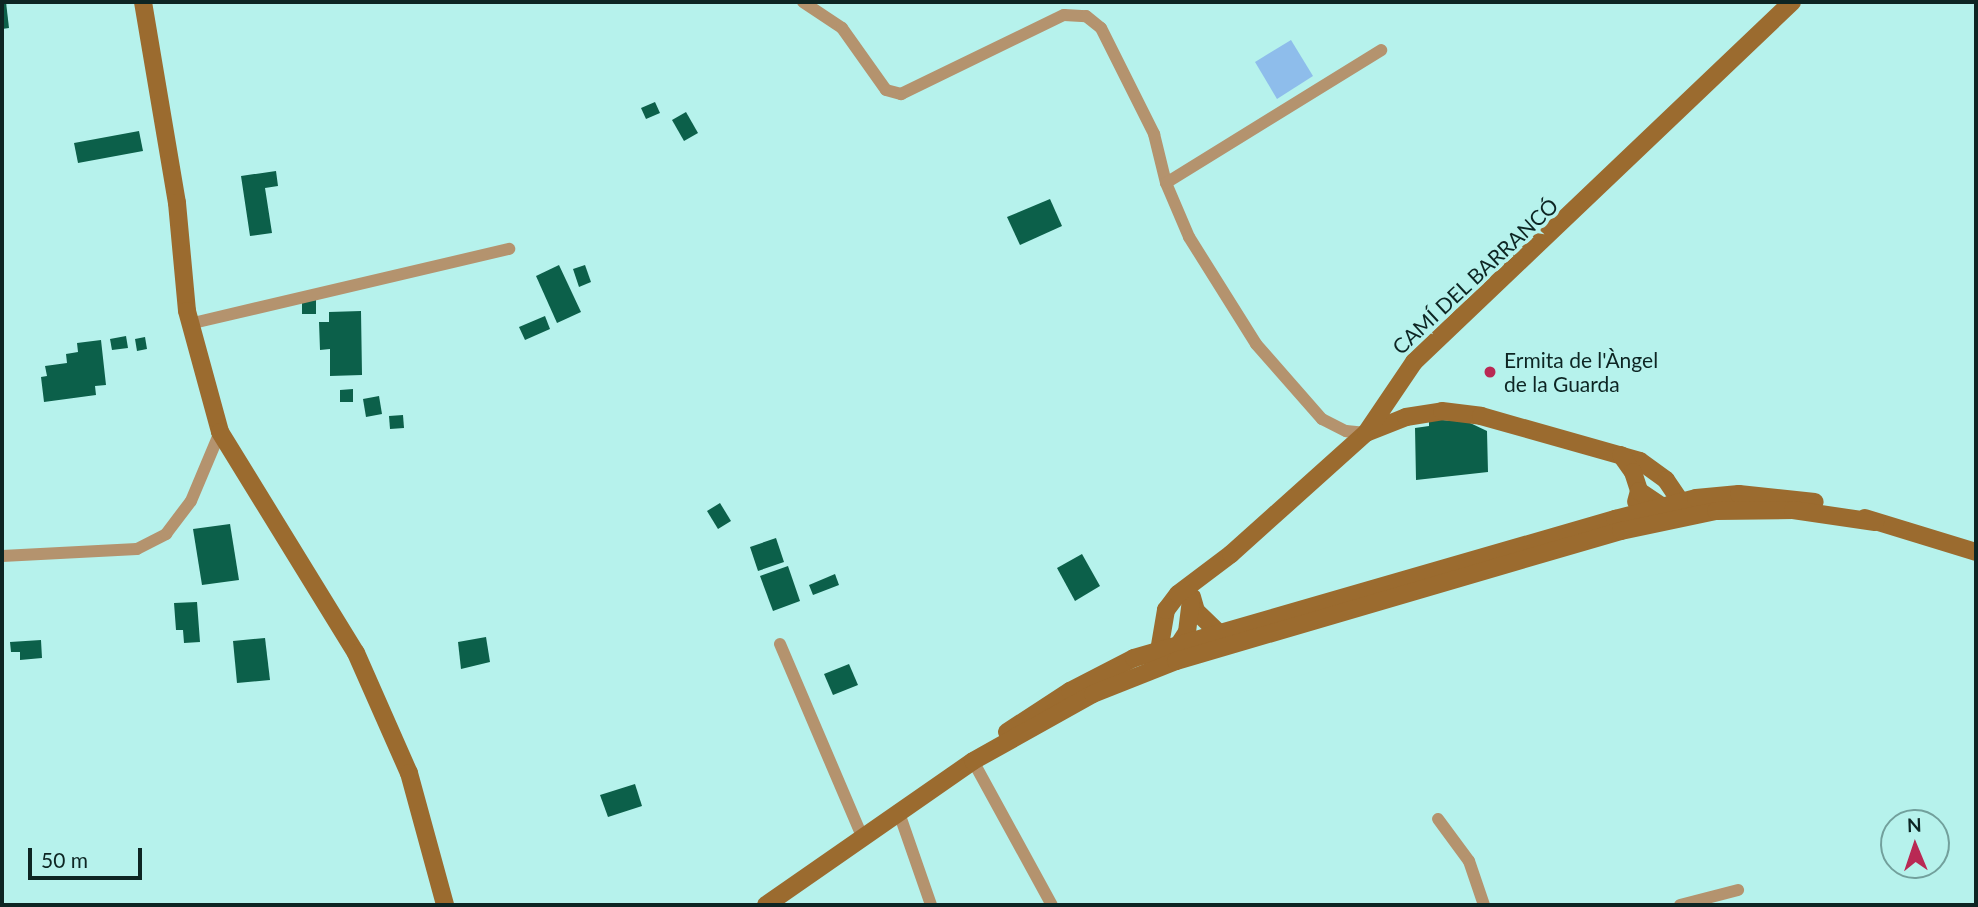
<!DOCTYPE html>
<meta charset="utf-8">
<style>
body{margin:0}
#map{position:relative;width:1978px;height:907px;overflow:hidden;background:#b6f2ec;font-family:Lato,sans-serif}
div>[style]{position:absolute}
.water>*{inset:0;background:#8ebdeb}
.building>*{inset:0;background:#0c604a}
.street>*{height:12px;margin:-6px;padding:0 6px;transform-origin:6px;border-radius:6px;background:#b4936e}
.secondary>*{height:18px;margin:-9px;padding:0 9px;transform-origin:9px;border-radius:9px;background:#9b6b2f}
.dots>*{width:19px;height:19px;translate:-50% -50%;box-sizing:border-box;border:4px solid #b6f2ec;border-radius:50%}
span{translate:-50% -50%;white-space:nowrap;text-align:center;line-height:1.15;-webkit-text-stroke:7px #b6f2ec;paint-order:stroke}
.street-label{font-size:21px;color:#0d2523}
.poi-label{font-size:21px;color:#0d2523}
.left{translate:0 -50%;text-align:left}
.frame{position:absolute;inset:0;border:4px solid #0d2523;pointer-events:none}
.north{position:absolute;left:1880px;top:809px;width:70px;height:70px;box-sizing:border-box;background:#b6f2ec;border:2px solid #72a09c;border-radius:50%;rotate:358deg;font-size:19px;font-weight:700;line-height:28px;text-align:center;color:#0d2523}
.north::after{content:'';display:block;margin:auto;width:24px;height:32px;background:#b92954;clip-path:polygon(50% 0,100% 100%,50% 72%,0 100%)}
.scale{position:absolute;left:28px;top:848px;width:114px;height:32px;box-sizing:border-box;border:4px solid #0d2523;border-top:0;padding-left:9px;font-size:21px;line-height:24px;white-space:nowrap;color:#0d2523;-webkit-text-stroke:5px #b6f2ec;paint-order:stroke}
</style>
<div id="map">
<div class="water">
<div style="clip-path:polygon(1291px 40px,1313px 76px,1277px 99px,1255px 62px)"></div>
</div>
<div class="building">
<div style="clip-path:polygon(2px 2px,6px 2px,9px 28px,2px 29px)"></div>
<div style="clip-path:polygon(655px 102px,660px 113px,646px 119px,641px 108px)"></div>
<div style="clip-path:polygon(686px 112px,698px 133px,684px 141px,672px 120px)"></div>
<div style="clip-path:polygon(139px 131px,143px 151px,78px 163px,74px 143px)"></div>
<div style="clip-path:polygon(276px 171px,278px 186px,265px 188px,272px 233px,250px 236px,241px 176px)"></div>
<div style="clip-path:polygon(1050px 199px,1062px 226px,1020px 245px,1007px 217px)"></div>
<div style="clip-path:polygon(559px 265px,581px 312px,557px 323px,536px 276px)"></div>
<div style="clip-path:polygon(585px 265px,591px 282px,579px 287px,573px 269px)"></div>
<div style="clip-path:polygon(316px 300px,316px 314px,302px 314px,302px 301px)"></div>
<div style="clip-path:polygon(361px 311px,362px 375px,330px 376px,330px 349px,320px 350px,319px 322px,329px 322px,329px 312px)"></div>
<div style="clip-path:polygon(545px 316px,550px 329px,525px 340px,519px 327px)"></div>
<div style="clip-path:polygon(126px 336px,128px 348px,112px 350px,110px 339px)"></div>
<div style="clip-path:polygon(145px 337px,147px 349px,137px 351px,135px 339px)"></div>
<div style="clip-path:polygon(101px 340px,106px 385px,95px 386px,96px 395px,44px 402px,41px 377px,47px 376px,45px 366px,67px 363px,66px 354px,78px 352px,77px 343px)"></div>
<div style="clip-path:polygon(353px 389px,353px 402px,340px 402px,340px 390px)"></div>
<div style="clip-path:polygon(379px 396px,382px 414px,366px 417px,363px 399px)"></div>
<div style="clip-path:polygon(403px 415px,404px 428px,390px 429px,389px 416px)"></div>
<div style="clip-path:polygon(1429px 419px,1468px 422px,1487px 431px,1488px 472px,1416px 480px,1415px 428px,1429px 426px)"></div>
<div style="clip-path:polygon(720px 503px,731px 521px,718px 529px,707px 511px)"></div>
<div style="clip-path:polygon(230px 524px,239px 580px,202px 585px,193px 529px)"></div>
<div style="clip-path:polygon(776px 538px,784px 562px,758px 571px,750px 547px)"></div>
<div style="clip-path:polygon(1082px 554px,1100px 586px,1075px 601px,1057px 568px)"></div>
<div style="clip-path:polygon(788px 566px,800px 601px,773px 611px,760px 576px)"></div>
<div style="clip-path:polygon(835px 574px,839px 585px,813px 595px,809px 585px)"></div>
<div style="clip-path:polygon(197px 602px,200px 642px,184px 643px,183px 630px,176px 630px,174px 603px)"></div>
<div style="clip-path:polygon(486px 637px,490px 662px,461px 669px,458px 642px)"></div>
<div style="clip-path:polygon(265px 638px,270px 680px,237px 683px,233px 641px)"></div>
<div style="clip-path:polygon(41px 640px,42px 658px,20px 660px,20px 652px,11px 652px,10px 642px)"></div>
<div style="clip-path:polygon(849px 664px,858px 685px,833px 695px,824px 674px)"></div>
<div style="clip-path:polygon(635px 784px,642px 806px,608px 817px,600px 795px)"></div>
</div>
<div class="street">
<div style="left:803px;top:2px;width:47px;rotate:33.7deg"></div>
<div style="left:842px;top:28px;width:76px;rotate:54.6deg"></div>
<div style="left:886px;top:90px;width:16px;rotate:15deg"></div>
<div style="left:901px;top:94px;width:181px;rotate:-25.9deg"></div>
<div style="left:1064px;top:15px;width:22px;rotate:3deg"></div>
<div style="left:1086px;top:16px;width:19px;rotate:39deg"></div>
<div style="left:1101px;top:28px;width:119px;rotate:63.4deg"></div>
<div style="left:1154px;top:134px;width:50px;rotate:76.2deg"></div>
<div style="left:1166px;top:183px;width:59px;rotate:66.9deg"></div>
<div style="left:1189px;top:237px;width:126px;rotate:57.9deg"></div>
<div style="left:1256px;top:344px;width:100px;rotate:48.7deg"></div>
<div style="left:1322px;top:419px;width:27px;rotate:27deg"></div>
<div style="left:1346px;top:431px;width:20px;rotate:6deg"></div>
<div style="left:1166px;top:183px;width:253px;rotate:-31.7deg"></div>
<div style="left:189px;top:324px;width:329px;rotate:-13.2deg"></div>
<div style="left:2px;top:556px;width:135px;rotate:-3deg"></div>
<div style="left:137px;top:549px;width:33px;rotate:-27deg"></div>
<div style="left:166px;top:534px;width:41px;rotate:-52.9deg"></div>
<div style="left:191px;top:501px;width:75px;rotate:-67.2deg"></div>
<div style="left:780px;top:644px;width:209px;rotate:66.9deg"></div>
<div style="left:973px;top:761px;width:164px;rotate:61.3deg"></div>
<div style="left:898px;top:810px;width:101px;rotate:70.8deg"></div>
<div style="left:1438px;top:819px;width:52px;rotate:53.6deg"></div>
<div style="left:1469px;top:861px;width:46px;rotate:71.2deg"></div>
<div style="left:1680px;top:905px;width:60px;rotate:-14.5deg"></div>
</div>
<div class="secondary">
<div style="left:143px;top:2px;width:204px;rotate:80.4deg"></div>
<div style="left:177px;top:203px;width:108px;rotate:84.7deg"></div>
<div style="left:187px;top:311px;width:125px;rotate:74.7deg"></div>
<div style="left:220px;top:432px;width:259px;rotate:58.4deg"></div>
<div style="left:356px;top:653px;width:131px;rotate:66.2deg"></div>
<div style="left:409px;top:773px;width:137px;rotate:74.7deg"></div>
<div style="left:1366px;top:433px;width:43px;rotate:-21.8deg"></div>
<div style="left:1406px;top:417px;width:36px;rotate:-9deg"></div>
<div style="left:1442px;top:411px;width:39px;rotate:7deg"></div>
<div style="left:1481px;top:416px;width:165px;rotate:15.8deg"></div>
<div style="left:1640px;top:461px;width:32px;rotate:36deg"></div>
<div style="left:1666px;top:480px;width:27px;rotate:56deg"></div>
<div style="left:1621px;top:455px;width:21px;rotate:55deg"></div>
<div style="left:1633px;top:472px;width:20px;rotate:72deg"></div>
<div style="left:1639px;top:491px;width:11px;rotate:105deg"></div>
<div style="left:1639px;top:491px;width:30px;rotate:34deg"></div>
<div style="left:1865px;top:518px;width:116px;rotate:17deg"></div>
<div style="left:1192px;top:597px;width:15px;rotate:74deg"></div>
<div style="left:1196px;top:611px;width:32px;rotate:44deg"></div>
<div style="left:1176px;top:649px;width:20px;rotate:-57deg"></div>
<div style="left:1187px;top:632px;width:31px;rotate:-83deg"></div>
<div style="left:1159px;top:651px;width:42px;rotate:-80.3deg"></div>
<div style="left:1166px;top:610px;width:20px;rotate:-53deg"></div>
<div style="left:1178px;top:594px;width:66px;rotate:-37deg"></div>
<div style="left:1231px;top:554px;width:181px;rotate:-41.9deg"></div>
<div style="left:1366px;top:433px;width:86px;rotate:-55.9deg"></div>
<div style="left:1414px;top:362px;width:522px;rotate:-43.6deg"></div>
<div style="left:1007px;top:732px;width:75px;rotate:-33.1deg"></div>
<div style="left:1070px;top:691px;width:72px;rotate:-27.3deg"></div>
<div style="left:1134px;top:658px;width:501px;rotate:-16.12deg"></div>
<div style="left:1615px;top:519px;width:84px;rotate:-14.5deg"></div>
<div style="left:1696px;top:498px;width:43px;rotate:-5.3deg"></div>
<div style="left:1739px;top:494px;width:76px;rotate:6deg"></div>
<div style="left:766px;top:905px;width:252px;rotate:-34.8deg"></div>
<div style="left:973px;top:761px;width:137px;rotate:-29.2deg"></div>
<div style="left:1093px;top:694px;width:89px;rotate:-21.7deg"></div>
<div style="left:1176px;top:661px;width:464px;rotate:-16.3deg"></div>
<div style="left:1621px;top:531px;width:97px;rotate:-11.9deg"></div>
<div style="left:1716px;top:511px;width:77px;rotate:-0.7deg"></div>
<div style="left:1793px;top:510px;width:83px;rotate:8.3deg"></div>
</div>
<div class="dots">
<div style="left:1490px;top:372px;background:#b92954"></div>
</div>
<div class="street-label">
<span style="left:1475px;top:276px;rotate:-43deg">CAMÍ DEL BARRANCÓ</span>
</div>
<div class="poi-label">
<span class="left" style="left:1504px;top:372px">Ermita de l'Àngel<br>de la Guarda</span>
</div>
<div class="frame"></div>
<div class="north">N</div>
<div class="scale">50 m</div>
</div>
